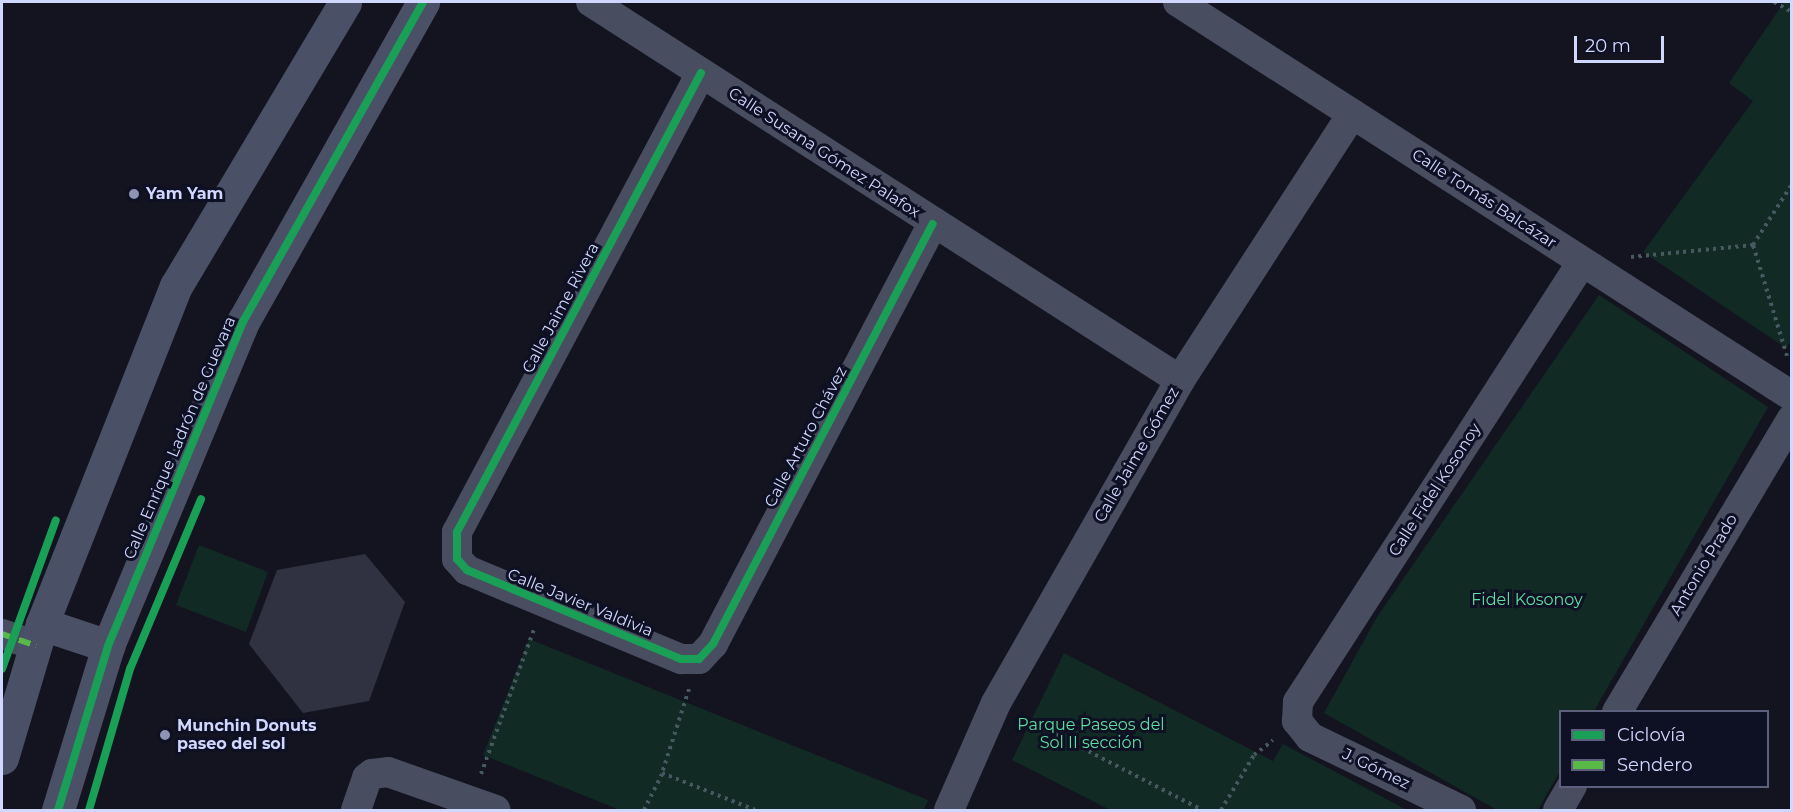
<!DOCTYPE html>
<meta charset="utf-8">
<style>
body{margin:0}
#map{position:relative;width:1793px;height:812px;overflow:hidden;background:#13141f;font-family:Montserrat,sans-serif}
div>[style]{position:absolute}
.green>*{inset:0;background:#112a24}
.building>*{inset:0;background:#313241}
.path>*{height:4px;margin-top:-2px;transform-origin:0;background:repeating-linear-gradient(90deg,#475960 0 3px,transparent 0 7.5px)}
.street>*{height:30px;margin:-15px;padding:0 15px;transform-origin:15px;border-radius:15px;background:#484d60}
.secondary>*{height:33px;margin:-16.5px;padding:0 16.5px;transform-origin:16.5px;border-radius:16.5px;background:#4a5066}
.quiet>*{height:6px;margin-top:-3px;transform-origin:0;background:repeating-linear-gradient(90deg,#58b947 0 12px,transparent 0 18px)}
.cycleway>*{height:8px;margin:-4px;padding:0 4px;transform-origin:4px;border-radius:4px;background:#1a9f57}
.dots>*{width:16px;height:16px;translate:-50% -50%;box-sizing:border-box;border:3px solid #0e1024;border-radius:50%}
span{translate:-50% -50%;white-space:nowrap;text-align:center;line-height:1.15;-webkit-text-stroke:6px #0e1024;paint-order:stroke}
.street-label{font-size:16px;color:#d1d8ff}
.poi-label{font-size:16px;color:#d1d8ff;font-weight:700}
.left{translate:0 -50%;text-align:left}
.park-label{font-size:16px;color:#5ede9d}
.frame{position:absolute;inset:0;border:3px solid #d1d8ff;pointer-events:none}
.legend{position:absolute;left:1559px;top:710px;width:210px;height:78px;box-sizing:border-box;background:#0e1024;border:2px solid #5c607c;margin:0;padding:8px 10px;list-style:none;font-size:18px;color:#d1d8ff}
.legend li{display:flex;align-items:center;gap:12px;height:30px}
.legend b{width:30px;border:2px solid #5c607c}
.scale{position:absolute;left:1574px;top:36px;width:90px;height:27px;box-sizing:border-box;border:3px solid #d1d8ff;border-top:0;padding-left:8px;font-size:18px;line-height:21px;white-space:nowrap;color:#d1d8ff;-webkit-text-stroke:4px #0e1024;paint-order:stroke}
</style>
<div id="map">
<div class="green">
<div style="clip-path:polygon(1784px 2px,1792px 2px,1792px 340px,1786px 348px,1643px 252px,1753px 101px,1729px 83px)"></div>
<div style="clip-path:polygon(1599px 295px,1768px 407px,1594px 711px,1560px 712px,1560px 771px,1538px 810px,1497px 810px,1324px 713px,1377px 617px)"></div>
<div style="clip-path:polygon(199px 545px,268px 572px,246px 632px,176px 605px)"></div>
<div style="clip-path:polygon(529px 639px,928px 800px,924px 810px,620px 810px,483px 755px)"></div>
<div style="clip-path:polygon(1064px 653px,1273px 761px,1283px 744px,1407px 810px,1110px 810px,1012px 760px)"></div>
</div>
<div class="building">
<div style="clip-path:polygon(365px 554px,405px 602px,369px 701px,303px 713px,249px 644px,277px 570px)"></div>
</div>
<div class="path">
<div style="left:1774px;top:2px;width:21px;rotate:29deg"></div>
<div style="left:1631px;top:257px;width:123px;rotate:-5.6deg"></div>
<div style="left:1787px;top:356px;width:116px;rotate:-107deg"></div>
<div style="left:1753px;top:245px;width:72px;rotate:-57.4deg"></div>
<div style="left:689px;top:689px;width:88px;rotate:107.8deg"></div>
<div style="left:662px;top:773px;width:100px;rotate:21.7deg"></div>
<div style="left:1022px;top:717px;width:203px;rotate:27.3deg"></div>
<div style="left:481px;top:774px;width:154px;rotate:-69.9deg"></div>
<div style="left:644px;top:810px;width:40px;rotate:-63.4deg"></div>
<div style="left:1221px;top:810px;width:64px;rotate:-59deg"></div>
<div style="left:1254px;top:755px;width:24px;rotate:-38deg"></div>
</div>
<div class="street">
<div style="left:591px;top:2px;width:700px;rotate:32.69deg"></div>
<div style="left:1178px;top:2px;width:730px;rotate:32.69deg"></div>
<div style="left:701px;top:73px;width:520px;rotate:117.99deg"></div>
<div style="left:457px;top:532px;width:27px;rotate:90deg"></div>
<div style="left:457px;top:559px;width:15px;rotate:48deg"></div>
<div style="left:467px;top:570px;width:232px;rotate:22.6deg"></div>
<div style="left:681px;top:659px;width:18px"></div>
<div style="left:699px;top:659px;width:21px;rotate:-47deg"></div>
<div style="left:713px;top:644px;width:474px;rotate:-62.4deg"></div>
<div style="left:2px;top:634px;width:36px;rotate:19deg"></div>
<div style="left:1617px;top:712px;width:341px;rotate:-59.2deg"></div>
<div style="left:356px;top:810px;width:34px;rotate:-71deg"></div>
<div style="left:367px;top:778px;width:6px;rotate:-39deg"></div>
<div style="left:372px;top:774px;width:16px;rotate:-7deg"></div>
<div style="left:388px;top:772px;width:114px;rotate:19.4deg"></div>
<div style="left:949px;top:810px;width:117px;rotate:-66.3deg"></div>
<div style="left:996px;top:703px;width:372px;rotate:-60.3deg"></div>
<div style="left:1180px;top:380px;width:317px;rotate:-57.1deg"></div>
<div style="left:1461px;top:810px;width:168px;rotate:-154.2deg"></div>
<div style="left:1310px;top:737px;width:21px;rotate:-129deg"></div>
<div style="left:1297px;top:721px;width:19px;rotate:-87deg"></div>
<div style="left:1298px;top:702px;width:524px;rotate:-57.16deg"></div>
<div style="left:1558px;top:810px;width:28px;rotate:-60deg"></div>
</div>
<div class="secondary">
<div style="left:42px;top:624px;width:70px;rotate:18.4deg"></div>
<div style="left:2px;top:758px;width:140px;rotate:-73.4deg"></div>
<div style="left:42px;top:624px;width:364px;rotate:-68.4deg"></div>
<div style="left:176px;top:286px;width:330px;rotate:-59.2deg"></div>
<div style="left:58px;top:810px;width:171px;rotate:-73deg"></div>
<div style="left:108px;top:646px;width:353px;rotate:-67.4deg"></div>
<div style="left:244px;top:320px;width:365px;rotate:-60.6deg"></div>
</div>
<div class="quiet">
<div style="left:2px;top:634px;width:36px;rotate:19deg"></div>
</div>
<div class="cycleway">
<div style="left:701px;top:73px;width:520px;rotate:117.99deg"></div>
<div style="left:457px;top:532px;width:27px;rotate:90deg"></div>
<div style="left:457px;top:559px;width:15px;rotate:48deg"></div>
<div style="left:467px;top:570px;width:232px;rotate:22.6deg"></div>
<div style="left:681px;top:659px;width:18px"></div>
<div style="left:699px;top:659px;width:21px;rotate:-47deg"></div>
<div style="left:713px;top:644px;width:474px;rotate:-62.4deg"></div>
<div style="left:2px;top:669px;width:158px;rotate:-70.1deg"></div>
<div style="left:58px;top:810px;width:171px;rotate:-73deg"></div>
<div style="left:108px;top:646px;width:353px;rotate:-67.4deg"></div>
<div style="left:244px;top:320px;width:365px;rotate:-60.6deg"></div>
<div style="left:89px;top:810px;width:147px;rotate:-73.8deg"></div>
<div style="left:130px;top:669px;width:184px;rotate:-67.3deg"></div>
</div>
<div class="dots">
<div style="left:134px;top:194px;background:#8e93b1"></div>
<div style="left:165px;top:735px;background:#8e93b1"></div>
</div>
<div class="street-label">
<span style="left:824px;top:153px;rotate:33deg">Calle Susana Gómez Palafox</span>
<span style="left:1484px;top:199px;rotate:33deg">Calle Tomás Balcázar</span>
<span style="left:561px;top:308px;rotate:-62deg">Calle Jaime Rivera</span>
<span style="left:806px;top:437px;rotate:-62deg">Calle Arturo Chávez</span>
<span style="left:180px;top:438px;rotate:-67deg">Calle Enrique Ladrón de Guevara</span>
<span style="left:1137px;top:455px;rotate:-60deg">Calle Jaime Gómez</span>
<span style="left:1435px;top:490px;rotate:-57deg">Calle Fidel Kosonoy</span>
<span style="left:1704px;top:565px;rotate:-59deg">Antonio Prado</span>
<span style="left:580px;top:603px;rotate:22deg">Calle Javier Valdivia</span>
<span style="left:1376px;top:769px;rotate:26deg">J. Gómez</span>
</div>
<div class="poi-label">
<span class="left" style="left:146px;top:194px">Yam Yam</span>
<span class="left" style="left:177px;top:735px">Munchin Donuts<br>paseo del sol</span>
</div>
<div class="park-label">
<span style="left:1527px;top:600px">Fidel Kosonoy</span>
<span style="left:1091px;top:734px">Parque Paseos del<br>Sol II sección</span>
</div>
<div class="frame"></div>
<ul class="legend">
<li><b style="height:8px;background:#1a9f57"></b>Ciclovía</li>
<li><b style="height:8px;background:#58b947"></b>Sendero</li>
</ul>
<div class="scale">20 m</div>
</div>
